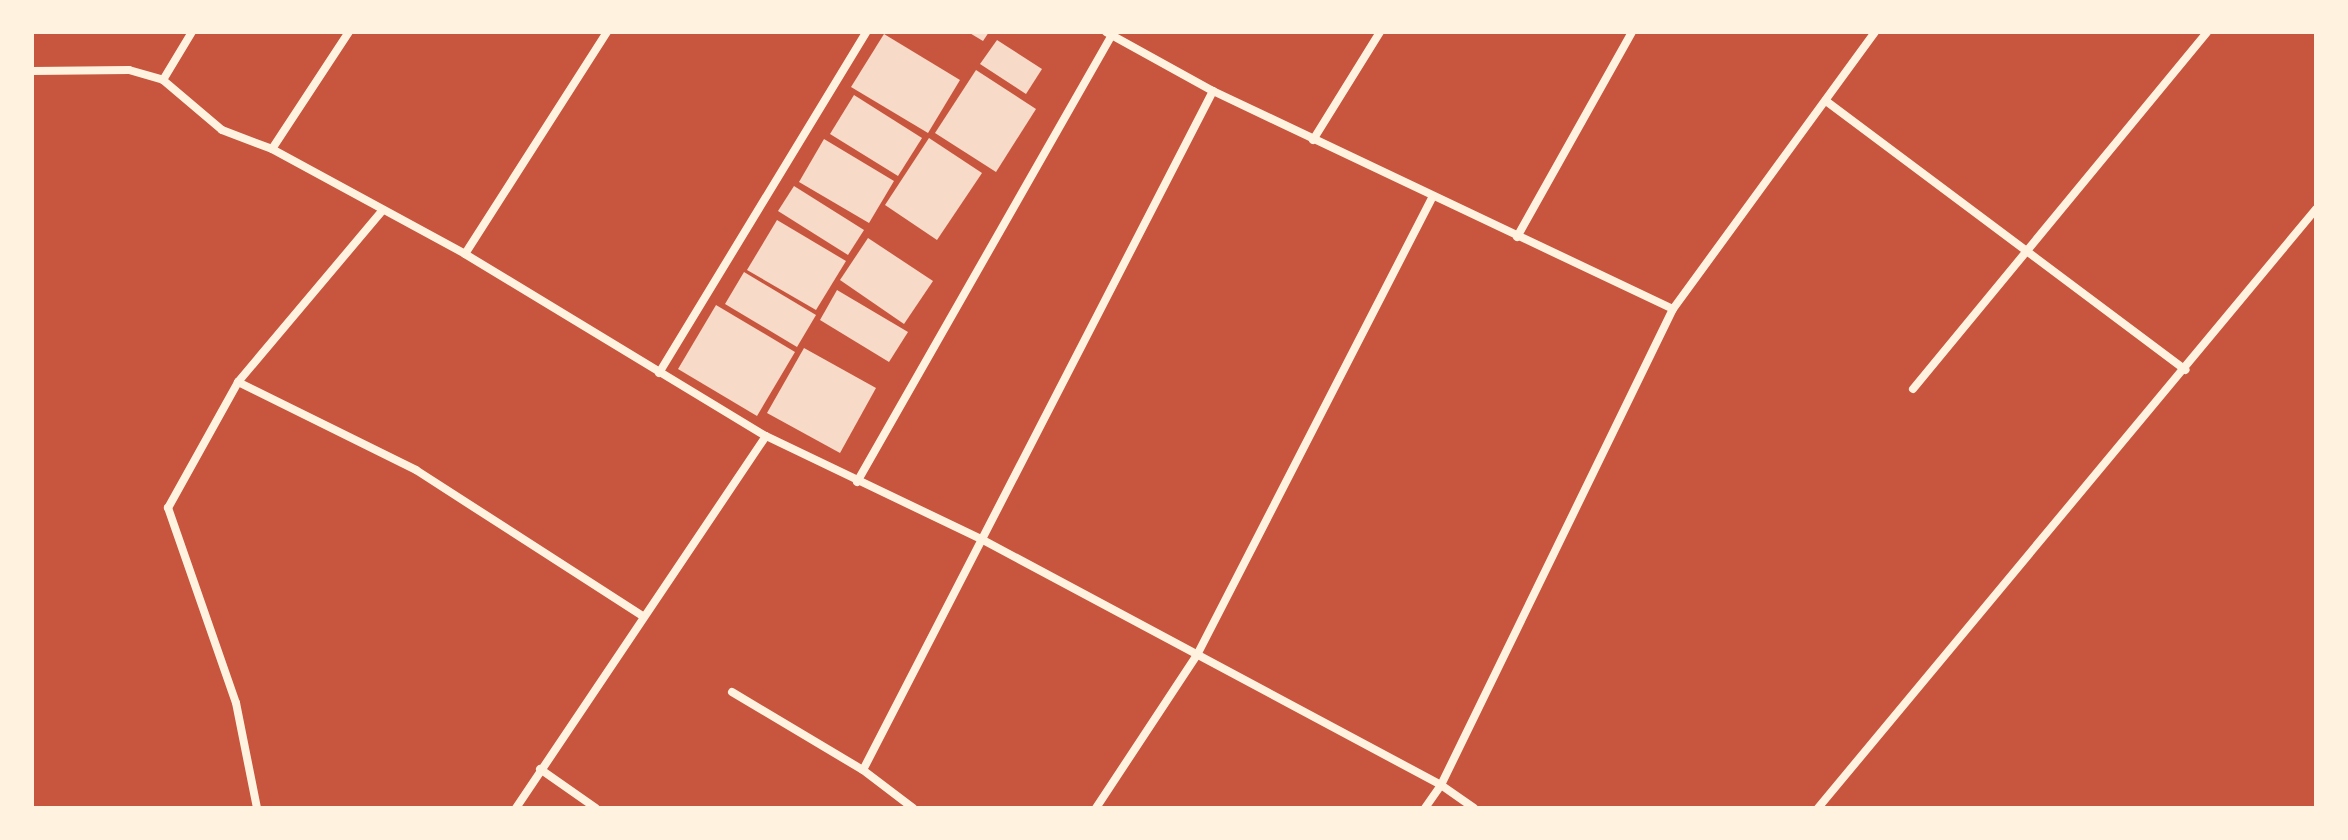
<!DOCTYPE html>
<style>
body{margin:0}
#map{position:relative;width:2348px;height:840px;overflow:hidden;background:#c8553d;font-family:"Space Grotesk",sans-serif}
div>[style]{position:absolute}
.building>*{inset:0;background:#f7dbc8}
.minor>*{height:8px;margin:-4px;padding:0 4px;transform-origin:4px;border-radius:4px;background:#fff3e0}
span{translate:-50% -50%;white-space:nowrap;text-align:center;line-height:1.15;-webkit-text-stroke:7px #fff3e0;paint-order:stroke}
.frame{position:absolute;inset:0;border:34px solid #fff3e0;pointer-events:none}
</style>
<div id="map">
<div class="building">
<div style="clip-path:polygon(968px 32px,989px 32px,983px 41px)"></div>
<div style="clip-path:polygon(884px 34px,960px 80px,928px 133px,851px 87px)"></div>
<div style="clip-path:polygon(997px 40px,1042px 69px,1026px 94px,980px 64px)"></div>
<div style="clip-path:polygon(976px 70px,1036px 109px,996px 172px,935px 133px)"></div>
<div style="clip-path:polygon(854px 95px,922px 138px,898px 176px,830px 134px)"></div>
<div style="clip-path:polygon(929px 138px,982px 173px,937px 240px,885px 205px)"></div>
<div style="clip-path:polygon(824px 139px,894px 181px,869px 223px,799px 182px)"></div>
<div style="clip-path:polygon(794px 186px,864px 230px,848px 255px,778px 211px)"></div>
<div style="clip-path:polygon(777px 220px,846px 261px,816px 310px,747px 270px)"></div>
<div style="clip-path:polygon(868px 238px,933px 281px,904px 324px,840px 280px)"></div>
<div style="clip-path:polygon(744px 272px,816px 315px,797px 347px,725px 304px)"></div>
<div style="clip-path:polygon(837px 290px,908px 332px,889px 362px,820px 320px)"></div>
<div style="clip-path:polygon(716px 305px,795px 352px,757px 416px,678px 369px)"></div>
<div style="clip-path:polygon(804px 348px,876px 388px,840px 453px,767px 413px)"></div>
</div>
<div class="minor">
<div style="left:1106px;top:32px;width:122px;rotate:28.9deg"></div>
<div style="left:1213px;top:91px;width:509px;rotate:25.36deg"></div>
<div style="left:32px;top:71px;width:97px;rotate:-0.6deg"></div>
<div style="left:129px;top:70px;width:35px;rotate:16deg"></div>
<div style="left:163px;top:80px;width:77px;rotate:40.3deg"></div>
<div style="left:222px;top:130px;width:53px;rotate:20.8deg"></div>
<div style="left:272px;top:149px;width:220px;rotate:28.5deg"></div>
<div style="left:465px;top:254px;width:352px;rotate:31.2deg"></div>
<div style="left:766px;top:436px;width:241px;rotate:25.6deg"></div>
<div style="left:983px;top:540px;width:519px;rotate:28.14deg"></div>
<div style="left:1441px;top:785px;width:40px;rotate:34.9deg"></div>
<div style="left:163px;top:80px;width:56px;rotate:-58.9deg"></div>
<div style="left:1826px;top:101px;width:449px;rotate:36.8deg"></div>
<div style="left:1313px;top:140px;width:127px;rotate:-58.2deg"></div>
<div style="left:272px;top:149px;width:140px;rotate:-56.7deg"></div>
<div style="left:1517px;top:237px;width:235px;rotate:-60.7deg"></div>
<div style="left:465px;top:254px;width:264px;rotate:-57.4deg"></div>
<div style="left:659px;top:373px;width:399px;rotate:-58.7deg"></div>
<div style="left:238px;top:382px;width:199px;rotate:26.3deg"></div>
<div style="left:416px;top:470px;width:268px;rotate:32.8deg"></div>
<div style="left:1913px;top:389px;width:462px;rotate:-50.5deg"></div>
<div style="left:857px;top:482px;width:517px;rotate:-60.31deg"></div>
<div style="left:732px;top:692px;width:152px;rotate:30.8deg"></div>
<div style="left:540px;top:769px;width:68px;rotate:34.9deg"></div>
<div style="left:257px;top:808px;width:107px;rotate:-101.3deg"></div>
<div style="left:236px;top:703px;width:207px;rotate:-109.2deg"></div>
<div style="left:168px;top:508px;width:144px;rotate:-60.9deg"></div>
<div style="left:238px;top:382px;width:225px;rotate:-49.9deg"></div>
<div style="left:516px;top:808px;width:448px;rotate:-56.1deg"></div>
<div style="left:913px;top:808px;width:63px;rotate:-142.8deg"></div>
<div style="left:863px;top:770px;width:764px;rotate:-62.73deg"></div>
<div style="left:1096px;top:808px;width:183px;rotate:-56.6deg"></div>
<div style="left:1197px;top:655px;width:516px;rotate:-62.79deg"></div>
<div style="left:1425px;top:808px;width:28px;rotate:-55deg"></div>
<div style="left:1441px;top:785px;width:530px;rotate:-64.02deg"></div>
<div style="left:1673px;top:309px;width:343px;rotate:-53.9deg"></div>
<div style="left:1818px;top:808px;width:779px;rotate:-50.26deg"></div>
</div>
<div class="frame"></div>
</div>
